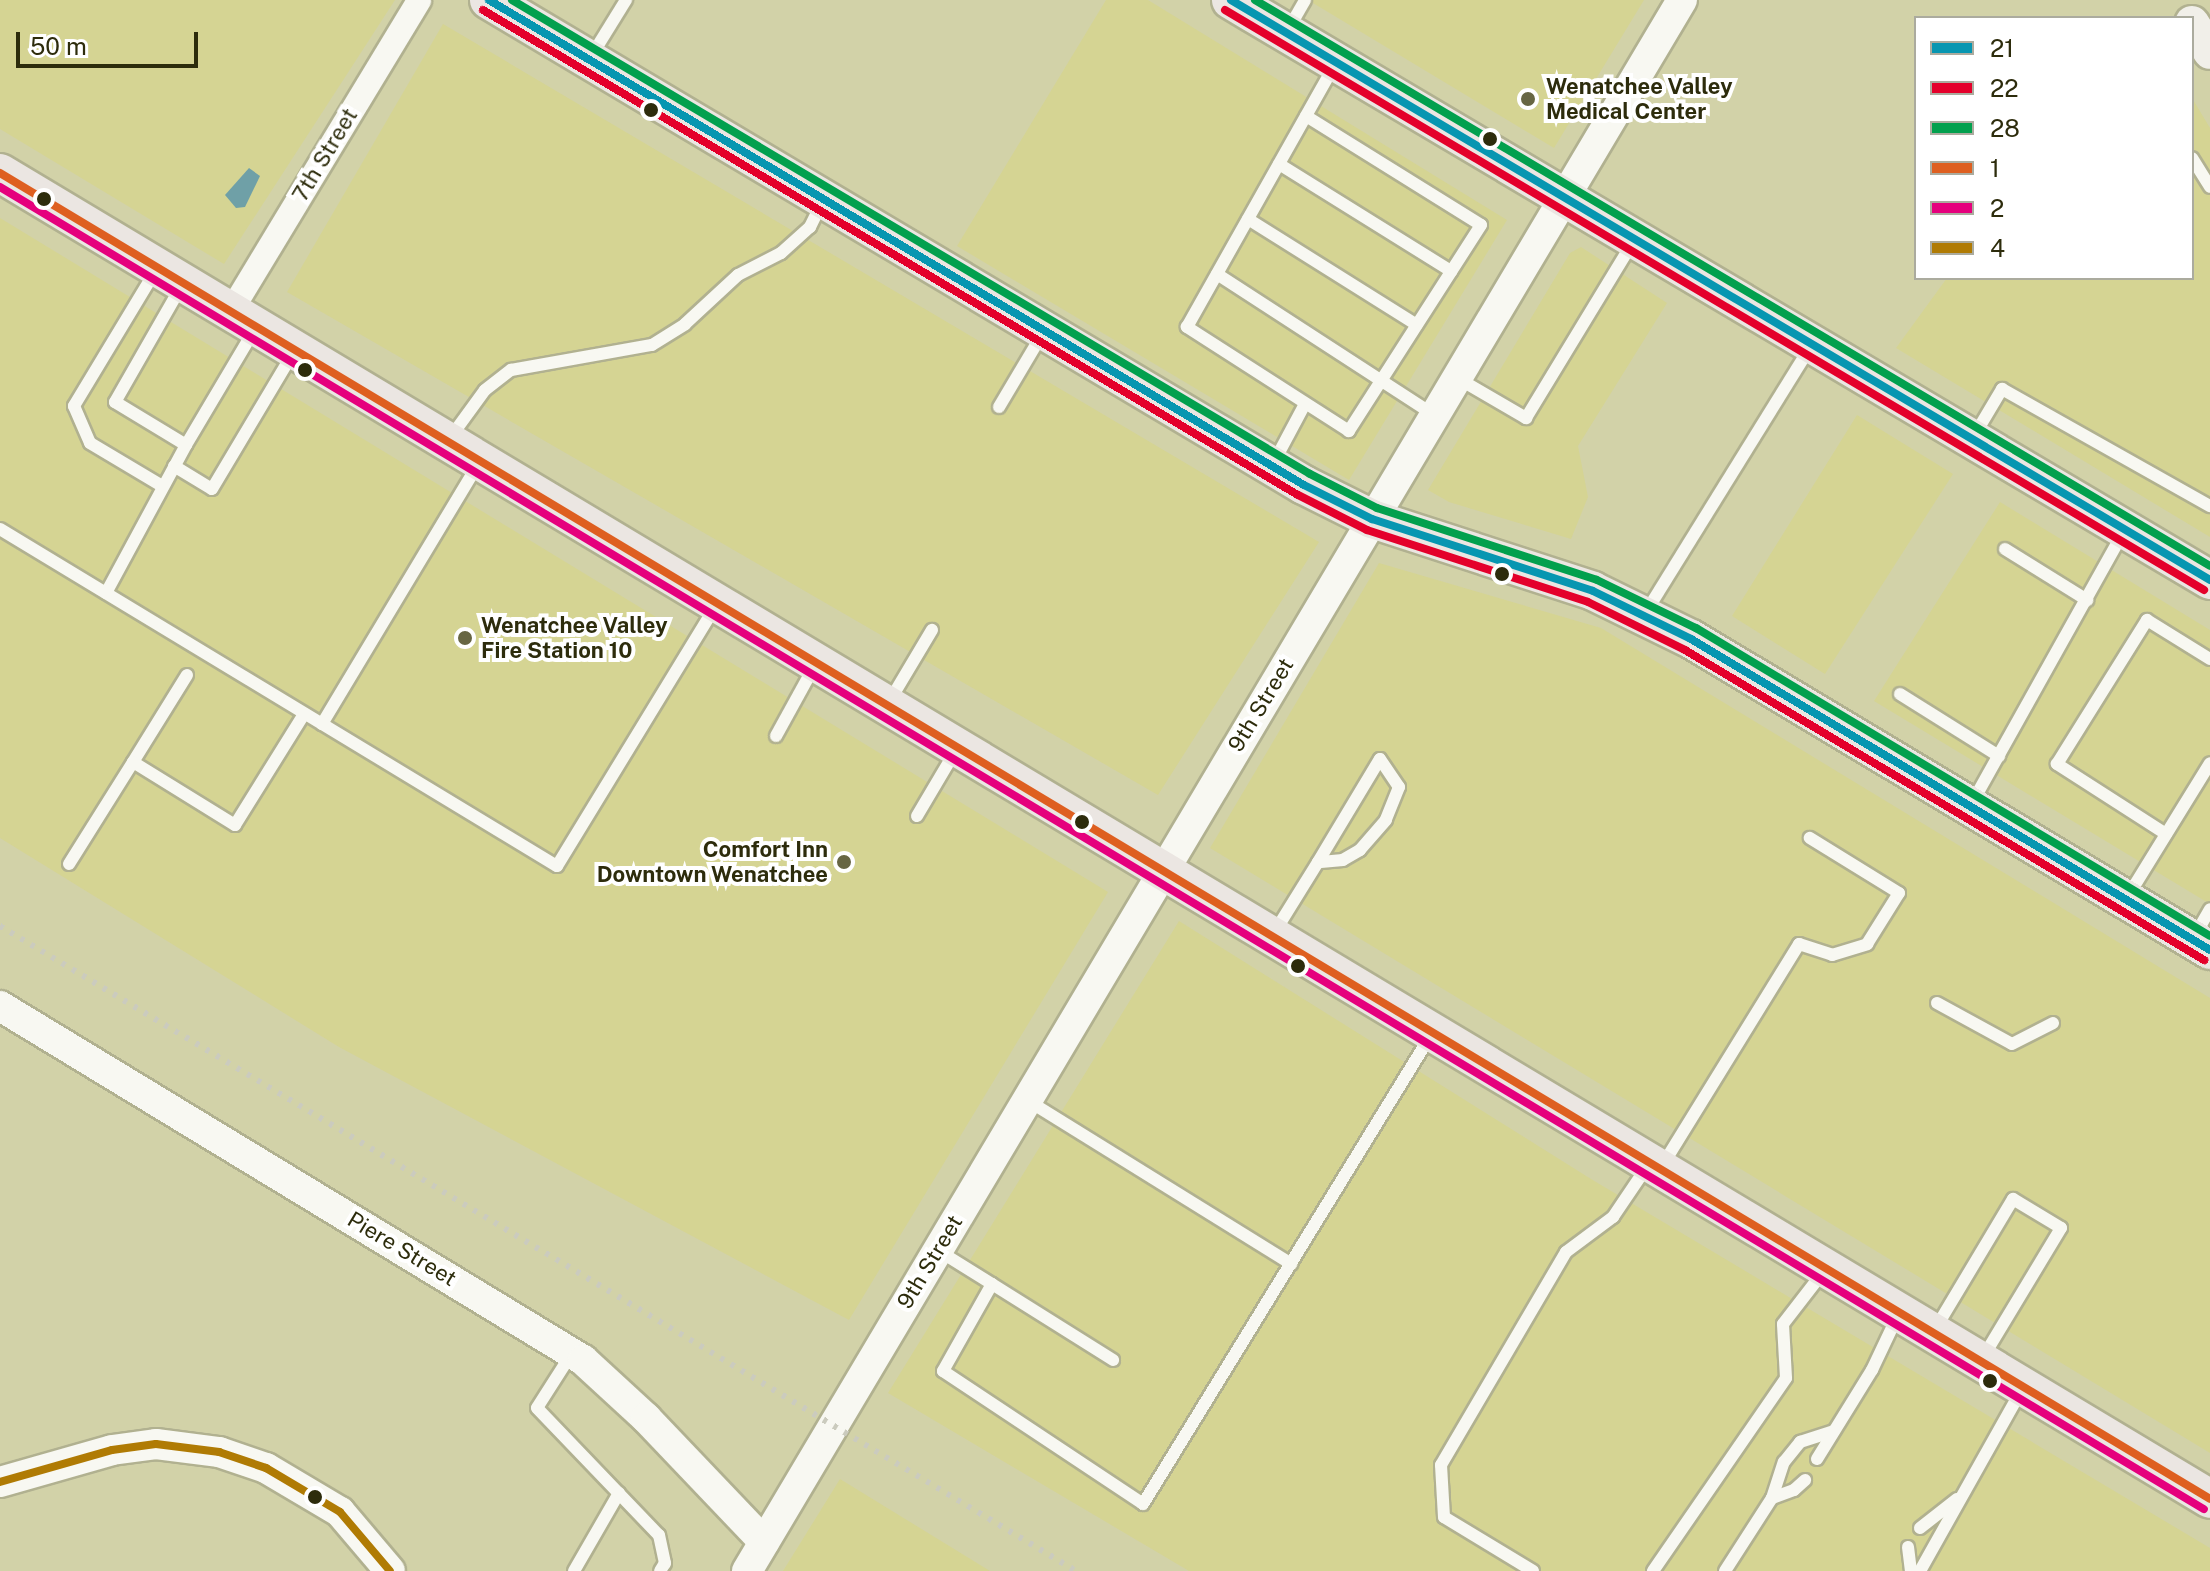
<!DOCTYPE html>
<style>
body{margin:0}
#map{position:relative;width:2210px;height:1571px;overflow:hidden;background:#d2d2a8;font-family:"Public Sans",sans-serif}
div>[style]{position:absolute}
.built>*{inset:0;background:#d5d493}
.water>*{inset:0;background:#6fa0a7}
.roads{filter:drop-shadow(2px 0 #b1b190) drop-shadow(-2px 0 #b1b190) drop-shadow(0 2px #b1b190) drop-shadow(0 -2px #b1b190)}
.service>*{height:12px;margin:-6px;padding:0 6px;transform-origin:6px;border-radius:6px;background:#f8f8f2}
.minor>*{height:24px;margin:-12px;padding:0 12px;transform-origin:12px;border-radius:12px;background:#f8f8f2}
.tertiary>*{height:30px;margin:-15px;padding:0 15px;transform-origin:15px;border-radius:15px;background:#f8f8f2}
.secondary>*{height:34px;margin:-17px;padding:0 17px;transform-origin:17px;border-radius:17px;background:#f1efe9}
.primary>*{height:38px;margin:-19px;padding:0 19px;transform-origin:19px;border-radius:19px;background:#ebe6e2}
.rail>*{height:6px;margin-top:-3px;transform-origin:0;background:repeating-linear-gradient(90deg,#cbcbbe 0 4px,transparent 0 12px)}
.bus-1>*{height:8px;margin:-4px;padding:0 4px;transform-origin:4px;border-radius:4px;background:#0796b1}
.bus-2>*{height:8px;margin:-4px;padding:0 4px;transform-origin:4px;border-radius:4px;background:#e4002b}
.bus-3>*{height:8px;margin:-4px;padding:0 4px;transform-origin:4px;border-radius:4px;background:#02a04e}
.bus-4>*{height:8px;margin:-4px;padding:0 4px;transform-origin:4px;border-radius:4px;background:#de5f20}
.bus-5>*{height:8px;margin:-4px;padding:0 4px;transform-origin:4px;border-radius:4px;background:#e5007d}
.bus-6>*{height:8px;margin:-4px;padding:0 4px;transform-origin:4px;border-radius:4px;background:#b07b04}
.dots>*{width:22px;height:22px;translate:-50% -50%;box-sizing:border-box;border:4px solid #fff;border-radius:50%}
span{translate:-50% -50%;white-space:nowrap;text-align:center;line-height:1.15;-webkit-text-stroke:8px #fff;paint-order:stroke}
.poi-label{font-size:22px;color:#2d2c0c;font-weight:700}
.left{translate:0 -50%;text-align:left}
.right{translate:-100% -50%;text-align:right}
.street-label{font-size:22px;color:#2d2c0c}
.legend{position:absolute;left:1914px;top:16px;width:280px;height:264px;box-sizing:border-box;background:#fff;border:2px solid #abab9e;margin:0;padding:10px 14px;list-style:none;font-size:24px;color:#2d2c0c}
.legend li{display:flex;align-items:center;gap:16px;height:40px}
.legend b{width:40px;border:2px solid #abab9e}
.scale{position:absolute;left:16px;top:32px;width:182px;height:36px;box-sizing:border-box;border:4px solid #2d2c0c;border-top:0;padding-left:10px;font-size:24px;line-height:28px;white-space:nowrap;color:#2d2c0c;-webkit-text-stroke:6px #fff;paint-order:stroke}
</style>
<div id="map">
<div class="built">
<div style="clip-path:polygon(0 0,395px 0,224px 264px,0 129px)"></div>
<div style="clip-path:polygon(1106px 0,1148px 0,1507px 220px,1349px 480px,957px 246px)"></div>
<div style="clip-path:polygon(1308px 0,1644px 0,1554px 148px)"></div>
<div style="clip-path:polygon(443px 24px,1319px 542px,1158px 795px,287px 292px)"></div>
<div style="clip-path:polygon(2192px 98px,2210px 128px,2210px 537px,1896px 348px,1947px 278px,2192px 278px)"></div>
<div style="clip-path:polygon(0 218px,1108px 892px,849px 1320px,339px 1047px,0 838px)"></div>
<div style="clip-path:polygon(1581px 247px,1667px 303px,1578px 446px,1588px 497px,1571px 539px,1449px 502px,1428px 490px,1570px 253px)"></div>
<div style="clip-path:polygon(1857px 415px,1953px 474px,1825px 674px,1732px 616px)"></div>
<div style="clip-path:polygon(2000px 502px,2210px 630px,2210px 904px,1874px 701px)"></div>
<div style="clip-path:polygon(1379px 563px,1601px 628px,2210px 998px,2210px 1453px,1210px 848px)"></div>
<div style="clip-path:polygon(1179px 921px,1591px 1179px,2210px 1548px,2210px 1571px,1189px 1571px,888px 1393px)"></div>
<div style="clip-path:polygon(840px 1479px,990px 1571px,783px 1571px)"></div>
</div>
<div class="water">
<div style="clip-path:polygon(249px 168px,260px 176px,245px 207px,236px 208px,225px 195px)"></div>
</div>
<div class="roads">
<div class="service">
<div style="left:1289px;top:28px;width:32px;rotate:-60deg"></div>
<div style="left:592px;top:55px;width:65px;rotate:-58.3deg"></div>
<div style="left:1306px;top:116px;width:206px;rotate:31.9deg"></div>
<div style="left:1481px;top:225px;width:245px;rotate:122.7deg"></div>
<div style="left:1349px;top:431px;width:193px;rotate:-147.3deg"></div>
<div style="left:1187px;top:327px;width:300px;rotate:-60.6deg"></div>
<div style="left:2192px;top:158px;width:34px;rotate:58deg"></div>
<div style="left:1279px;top:164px;width:203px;rotate:31.9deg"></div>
<div style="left:1248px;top:219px;width:199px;rotate:32.1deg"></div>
<div style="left:156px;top:270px;width:159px;rotate:121.1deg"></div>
<div style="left:74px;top:406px;width:40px;rotate:66.6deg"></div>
<div style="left:90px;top:443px;width:84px;rotate:30.8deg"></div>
<div style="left:1217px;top:274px;width:259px;rotate:33deg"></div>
<div style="left:182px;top:285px;width:135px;rotate:119.8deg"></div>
<div style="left:115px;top:402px;width:83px;rotate:31.2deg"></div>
<div style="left:186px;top:445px;width:131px;rotate:-59.3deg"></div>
<div style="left:1459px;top:379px;width:78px;rotate:30.2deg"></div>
<div style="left:1526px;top:418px;width:204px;rotate:-58.7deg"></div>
<div style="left:999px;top:407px;width:86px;rotate:-59.3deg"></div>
<div style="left:1974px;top:436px;width:55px;rotate:-59.2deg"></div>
<div style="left:2002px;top:389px;width:239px;rotate:29.4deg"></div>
<div style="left:450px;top:438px;width:59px;rotate:-53.9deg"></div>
<div style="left:485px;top:390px;width:33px;rotate:-38deg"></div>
<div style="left:511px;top:370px;width:143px;rotate:-10.1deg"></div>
<div style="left:652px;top:345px;width:39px;rotate:-32deg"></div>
<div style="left:685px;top:324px;width:72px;rotate:-42.8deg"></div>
<div style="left:738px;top:275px;width:48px;rotate:-27.1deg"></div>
<div style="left:781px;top:253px;width:39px;rotate:-42deg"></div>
<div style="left:810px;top:227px;width:28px;rotate:-64deg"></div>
<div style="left:1274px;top:462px;width:66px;rotate:-61.9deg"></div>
<div style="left:174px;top:466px;width:44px;rotate:31.2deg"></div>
<div style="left:212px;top:489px;width:156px;rotate:-59.2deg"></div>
<div style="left:0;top:529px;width:651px;rotate:31.18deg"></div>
<div style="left:557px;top:866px;width:305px;rotate:-58.6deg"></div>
<div style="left:2005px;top:549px;width:97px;rotate:31.9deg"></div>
<div style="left:106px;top:593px;width:168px;rotate:-61.6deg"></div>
<div style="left:1646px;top:612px;width:309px;rotate:-58.2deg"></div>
<div style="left:187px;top:675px;width:102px;rotate:121.8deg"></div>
<div style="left:133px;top:762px;width:120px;rotate:31.7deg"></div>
<div style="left:235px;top:825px;width:131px;rotate:-58.1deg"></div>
<div style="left:1900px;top:694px;width:117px;rotate:32.1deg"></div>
<div style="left:889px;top:702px;width:84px;rotate:-59.2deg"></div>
<div style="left:322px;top:724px;width:305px;rotate:-59deg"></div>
<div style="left:776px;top:736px;width:81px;rotate:-61.2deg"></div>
<div style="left:1972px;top:803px;width:309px;rotate:-60.8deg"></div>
<div style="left:917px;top:816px;width:77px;rotate:-59.4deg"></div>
<div style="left:2166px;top:834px;width:130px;rotate:-147.3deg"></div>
<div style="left:2057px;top:764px;width:170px;rotate:-58deg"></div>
<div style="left:2147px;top:620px;width:74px;rotate:31.8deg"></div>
<div style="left:69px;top:864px;width:120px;rotate:-57.9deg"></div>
<div style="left:2128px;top:896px;width:156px;rotate:-58.3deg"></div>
<div style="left:1274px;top:933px;width:84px;rotate:-58.2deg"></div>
<div style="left:1318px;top:862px;width:120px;rotate:-59deg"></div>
<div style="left:1380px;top:759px;width:34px;rotate:56deg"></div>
<div style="left:1399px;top:787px;width:35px;rotate:112deg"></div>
<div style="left:1386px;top:820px;width:40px;rotate:131deg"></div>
<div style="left:1360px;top:850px;width:20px;rotate:150deg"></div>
<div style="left:1343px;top:860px;width:25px;rotate:175deg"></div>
<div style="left:2194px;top:937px;width:32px;rotate:-60deg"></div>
<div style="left:1937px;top:1003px;width:85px;rotate:28.7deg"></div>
<div style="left:2012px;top:1044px;width:46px;rotate:-27.1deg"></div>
<div style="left:1027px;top:1100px;width:311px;rotate:31.8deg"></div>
<div style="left:1662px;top:1166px;width:261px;rotate:-58.3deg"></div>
<div style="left:1799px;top:944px;width:35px;rotate:18deg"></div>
<div style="left:1832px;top:955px;width:37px;rotate:-17deg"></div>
<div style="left:1867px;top:944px;width:60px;rotate:-57.9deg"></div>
<div style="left:1899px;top:893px;width:105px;rotate:-148.3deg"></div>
<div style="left:939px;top:1251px;width:62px;rotate:31.9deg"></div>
<div style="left:992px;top:1284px;width:100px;rotate:119.4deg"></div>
<div style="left:943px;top:1371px;width:240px;rotate:33.6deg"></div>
<div style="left:1143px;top:1504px;width:550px;rotate:-58.45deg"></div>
<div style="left:992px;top:1284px;width:143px;rotate:32.1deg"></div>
<div style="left:1934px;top:1331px;width:154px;rotate:-59.1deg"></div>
<div style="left:2013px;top:1199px;width:56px;rotate:31.1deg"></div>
<div style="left:2061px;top:1228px;width:153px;rotate:121.1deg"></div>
<div style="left:572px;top:1353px;width:65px;rotate:122.5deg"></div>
<div style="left:537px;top:1408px;width:176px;rotate:46.2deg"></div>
<div style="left:659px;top:1535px;width:29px;rotate:78deg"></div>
<div style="left:665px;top:1563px;width:9px;rotate:122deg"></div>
<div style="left:1817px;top:1459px;width:105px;rotate:-58.3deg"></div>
<div style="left:1872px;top:1370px;width:61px;rotate:-64.7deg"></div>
<div style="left:1772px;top:1498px;width:38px;rotate:-72deg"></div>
<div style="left:1784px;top:1462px;width:26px;rotate:-51deg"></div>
<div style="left:1800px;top:1442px;width:35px;rotate:-18deg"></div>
<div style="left:1920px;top:1528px;width:47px;rotate:-38.1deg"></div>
<div style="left:1908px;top:1547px;width:24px;rotate:83deg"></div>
<div style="left:574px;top:1571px;width:90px;rotate:-60deg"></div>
<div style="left:1533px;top:1571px;width:104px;rotate:-148.8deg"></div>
<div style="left:1444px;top:1517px;width:52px;rotate:-93.3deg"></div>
<div style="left:1441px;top:1465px;width:247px;rotate:-59.6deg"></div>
<div style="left:1566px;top:1252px;width:59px;rotate:-36.7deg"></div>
<div style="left:1613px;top:1217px;width:59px;rotate:-56deg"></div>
<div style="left:1653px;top:1571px;width:234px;rotate:-55.4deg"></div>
<div style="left:1786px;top:1378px;width:54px;rotate:-93.2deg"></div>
<div style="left:1783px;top:1324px;width:67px;rotate:-52.3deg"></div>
<div style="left:1725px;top:1571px;width:87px;rotate:-57.2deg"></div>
<div style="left:1772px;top:1498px;width:23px;rotate:-20deg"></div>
<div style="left:1794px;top:1490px;width:15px;rotate:-42deg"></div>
<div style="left:1920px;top:1571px;width:209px;rotate:-60.7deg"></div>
</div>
<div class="minor">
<div style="left:231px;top:311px;width:363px;rotate:-58.8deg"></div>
</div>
<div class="tertiary">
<div style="left:0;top:1006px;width:682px;rotate:31.27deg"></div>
<div style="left:583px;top:1360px;width:86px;rotate:42.6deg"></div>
<div style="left:646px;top:1418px;width:171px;rotate:46.4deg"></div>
<div style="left:0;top:1482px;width:116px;rotate:-15.9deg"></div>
<div style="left:112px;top:1450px;width:44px;rotate:-7.8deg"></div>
<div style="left:156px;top:1444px;width:64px;rotate:7.2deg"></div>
<div style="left:219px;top:1452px;width:50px;rotate:18.8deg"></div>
<div style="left:266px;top:1468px;width:86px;rotate:30.7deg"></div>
<div style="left:340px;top:1512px;width:77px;rotate:49.7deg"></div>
<div style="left:747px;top:1571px;width:1828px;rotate:-59.24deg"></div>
</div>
<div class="secondary">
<div style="left:2192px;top:23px;width:34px;rotate:58deg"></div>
</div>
<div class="primary">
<div style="left:489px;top:0;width:948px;rotate:30.76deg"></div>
<div style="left:1304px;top:485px;width:76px;rotate:26.6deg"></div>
<div style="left:1372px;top:519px;width:232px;rotate:18deg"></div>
<div style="left:1593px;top:591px;width:109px;rotate:26.1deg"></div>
<div style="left:1691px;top:639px;width:605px;rotate:30.93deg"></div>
<div style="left:1231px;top:0;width:1138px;rotate:30.64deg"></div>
<div style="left:0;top:173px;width:2577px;rotate:30.96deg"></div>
</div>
</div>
<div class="rail">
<div style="left:0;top:926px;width:1255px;rotate:30.94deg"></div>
</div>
<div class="bus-1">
<div style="left:489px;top:0;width:948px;rotate:30.76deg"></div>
<div style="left:1304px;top:485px;width:76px;rotate:26.6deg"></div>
<div style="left:1372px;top:519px;width:232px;rotate:18deg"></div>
<div style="left:1593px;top:591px;width:109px;rotate:26.1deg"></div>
<div style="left:1691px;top:639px;width:605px;rotate:30.93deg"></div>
<div style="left:1231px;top:0;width:1138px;rotate:30.64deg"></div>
</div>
<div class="bus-2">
<div style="left:483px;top:10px;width:948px;rotate:30.76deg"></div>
<div style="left:1298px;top:495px;width:77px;rotate:26.9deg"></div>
<div style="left:1367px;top:530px;width:232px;rotate:18deg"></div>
<div style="left:1588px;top:602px;width:108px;rotate:26.3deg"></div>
<div style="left:1685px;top:650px;width:605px;rotate:30.85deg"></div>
<div style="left:1225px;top:10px;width:1138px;rotate:30.64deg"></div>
</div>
<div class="bus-3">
<div style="left:512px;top:0;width:928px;rotate:30.71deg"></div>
<div style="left:1310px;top:474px;width:75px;rotate:26.9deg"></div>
<div style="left:1377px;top:508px;width:231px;rotate:18.1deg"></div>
<div style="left:1597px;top:580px;width:110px;rotate:25.9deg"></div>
<div style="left:1696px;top:628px;width:599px;rotate:30.93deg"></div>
<div style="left:1255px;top:0;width:1110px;rotate:30.65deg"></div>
</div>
<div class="bus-4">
<div style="left:0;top:173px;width:2577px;rotate:30.96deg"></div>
</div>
<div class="bus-5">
<div style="left:0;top:187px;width:2570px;rotate:30.96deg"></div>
</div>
<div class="bus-6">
<div style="left:0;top:1482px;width:116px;rotate:-15.9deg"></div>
<div style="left:112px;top:1450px;width:44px;rotate:-7.8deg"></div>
<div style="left:156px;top:1444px;width:64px;rotate:7.2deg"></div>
<div style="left:219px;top:1452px;width:50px;rotate:18.8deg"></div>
<div style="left:266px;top:1468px;width:86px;rotate:30.7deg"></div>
<div style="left:340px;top:1512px;width:77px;rotate:49.7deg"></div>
</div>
<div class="dots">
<div style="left:1528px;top:99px;background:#676643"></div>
<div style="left:651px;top:110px;background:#2d2c0c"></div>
<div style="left:1490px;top:139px;background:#2d2c0c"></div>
<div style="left:44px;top:199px;background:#2d2c0c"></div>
<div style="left:305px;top:370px;background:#2d2c0c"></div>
<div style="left:1502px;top:574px;background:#2d2c0c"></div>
<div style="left:465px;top:638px;background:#676643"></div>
<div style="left:1082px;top:822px;background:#2d2c0c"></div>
<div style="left:844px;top:862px;background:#676643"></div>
<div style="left:1298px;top:966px;background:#2d2c0c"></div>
<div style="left:1990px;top:1381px;background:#2d2c0c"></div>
<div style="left:315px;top:1497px;background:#2d2c0c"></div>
</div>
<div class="poi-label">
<span class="left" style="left:1546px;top:99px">Wenatchee Valley<br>Medical Center</span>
<span class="left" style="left:481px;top:638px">Wenatchee Valley<br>Fire Station 10</span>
<span class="right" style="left:828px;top:862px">Comfort Inn<br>Downtown Wenatchee</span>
</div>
<div class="street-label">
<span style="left:325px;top:155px;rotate:-59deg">7th Street</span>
<span style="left:1261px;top:705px;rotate:-59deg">9th Street</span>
<span style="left:402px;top:1249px;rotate:31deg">Piere Street</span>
<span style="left:930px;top:1262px;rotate:-59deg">9th Street</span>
</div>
<ul class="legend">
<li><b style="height:10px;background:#0796b1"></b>21</li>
<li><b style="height:10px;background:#e4002b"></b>22</li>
<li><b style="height:10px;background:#02a04e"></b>28</li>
<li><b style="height:10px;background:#de5f20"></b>1</li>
<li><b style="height:10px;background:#e5007d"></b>2</li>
<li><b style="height:10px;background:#b07b04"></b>4</li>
</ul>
<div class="scale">50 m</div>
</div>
